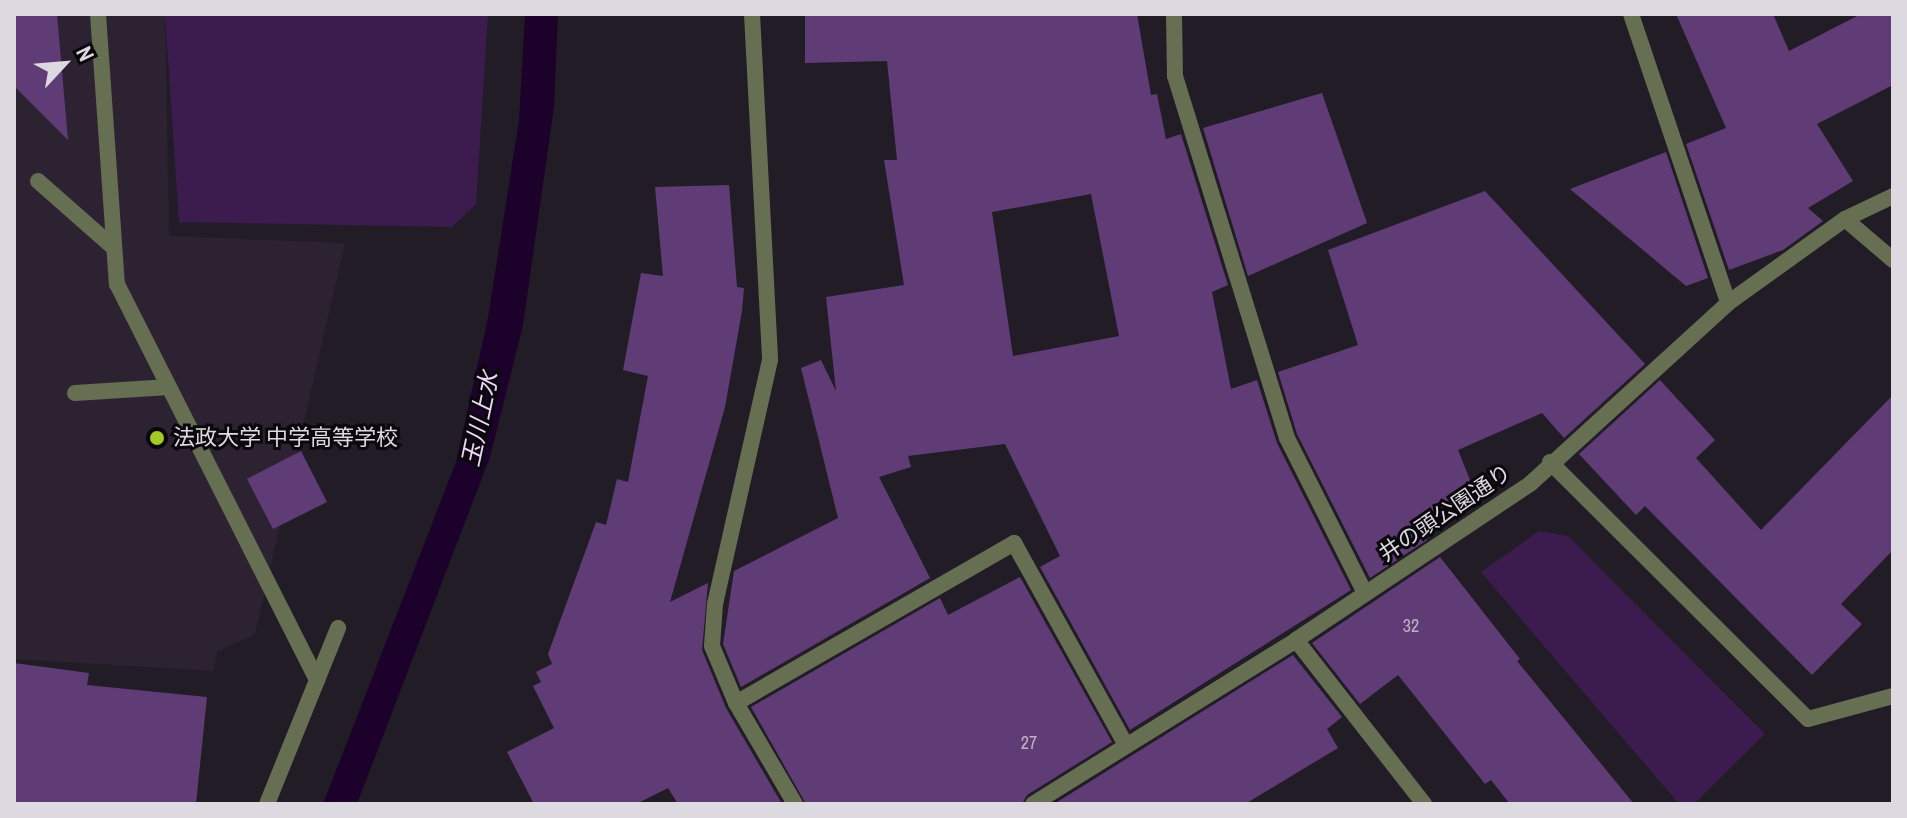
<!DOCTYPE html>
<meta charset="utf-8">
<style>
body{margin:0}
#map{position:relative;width:1907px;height:818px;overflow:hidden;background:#221c27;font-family:"Archivo Narrow","Noto Sans JP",sans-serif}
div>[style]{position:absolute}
.built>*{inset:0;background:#2c2232}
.green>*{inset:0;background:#3c1c4e}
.water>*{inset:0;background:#1c022a}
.building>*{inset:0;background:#603c76}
.service>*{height:16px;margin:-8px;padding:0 8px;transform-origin:8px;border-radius:8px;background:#666f52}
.minor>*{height:16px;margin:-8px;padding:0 8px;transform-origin:8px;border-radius:8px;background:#666f52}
.dots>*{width:22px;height:22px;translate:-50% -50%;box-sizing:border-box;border:4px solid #0a080c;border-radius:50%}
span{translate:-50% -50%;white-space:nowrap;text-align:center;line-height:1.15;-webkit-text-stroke:6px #0a080c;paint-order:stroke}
.number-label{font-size:18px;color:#beb2c6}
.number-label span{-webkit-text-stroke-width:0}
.poi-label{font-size:22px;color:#ddd9e0}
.left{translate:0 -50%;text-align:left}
.street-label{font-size:22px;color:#ddd9e0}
.water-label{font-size:24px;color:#edd8fb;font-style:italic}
.frame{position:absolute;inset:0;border:16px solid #ddd9e0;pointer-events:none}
.north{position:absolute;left:24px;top:24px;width:80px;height:80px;-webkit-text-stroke:6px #0a080c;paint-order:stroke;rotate:64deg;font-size:22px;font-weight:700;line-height:32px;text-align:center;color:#ddd9e0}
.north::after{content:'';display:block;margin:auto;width:28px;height:36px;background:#ddd9e0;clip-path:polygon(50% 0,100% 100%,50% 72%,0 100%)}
</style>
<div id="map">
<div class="built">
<div style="clip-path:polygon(14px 14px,165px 14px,169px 236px,345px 243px,255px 634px,217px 652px,213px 671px,14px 659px)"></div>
</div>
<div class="green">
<div style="clip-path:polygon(165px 14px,488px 14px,476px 204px,452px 227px,179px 222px)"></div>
<div style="clip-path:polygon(1539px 531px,1568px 536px,1765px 734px,1694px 804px,1679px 804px,1481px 572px)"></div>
</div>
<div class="water">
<div style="clip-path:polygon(525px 14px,558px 14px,554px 107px,523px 325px,490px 457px,357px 804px,323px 804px,456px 462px,488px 318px,519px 120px)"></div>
</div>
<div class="building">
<div style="clip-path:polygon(14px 14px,57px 14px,68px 140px,14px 86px)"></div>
<div style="clip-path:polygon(evenodd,805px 14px,1137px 14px,1151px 95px,1157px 94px,1166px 139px,1181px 134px,1228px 285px,1212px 292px,1231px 389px,1257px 380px,1277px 443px,1351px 590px,1130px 730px,1040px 567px,1060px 556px,1005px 444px,908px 456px,911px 467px,879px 477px,930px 578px,741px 687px,723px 644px,734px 571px,838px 518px,801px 368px,821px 360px,836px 391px,826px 297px,904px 285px,884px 160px,897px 160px,887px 61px,805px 63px,805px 14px,1091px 194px,1119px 336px,1013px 356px,992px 212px,1091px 194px)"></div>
<div style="clip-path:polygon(1676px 14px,1773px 14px,1789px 51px,1861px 14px,1893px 14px,1893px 85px,1817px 124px,1853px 181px,1808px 208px,1823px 221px,1783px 250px,1729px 270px,1686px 144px,1726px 128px)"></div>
<div style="clip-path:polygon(1322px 93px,1367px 223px,1248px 276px,1203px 128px)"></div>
<div style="clip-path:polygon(1666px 152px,1708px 278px,1686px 286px,1570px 189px)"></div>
<div style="clip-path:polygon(729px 185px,737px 287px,744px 288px,742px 311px,725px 407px,670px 602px,708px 583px,702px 650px,726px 708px,782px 804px,678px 804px,668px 788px,636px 804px,534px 804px,507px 752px,554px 728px,533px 686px,541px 682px,536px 672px,552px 664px,548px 654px,596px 522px,606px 525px,617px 479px,628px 482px,648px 376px,623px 370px,641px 273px,663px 276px,655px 187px)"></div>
<div style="clip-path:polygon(1485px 191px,1645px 364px,1564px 438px,1542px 413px,1458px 450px,1474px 490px,1413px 522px,1427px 540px,1370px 578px,1297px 434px,1278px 372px,1358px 345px,1328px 250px)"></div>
<div style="clip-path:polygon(1660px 380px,1715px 440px,1696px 458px,1761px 530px,1893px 395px,1893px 550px,1841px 604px,1862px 624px,1812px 675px,1645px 506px,1636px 515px,1579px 454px)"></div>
<div style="clip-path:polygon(301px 451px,327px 502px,273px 529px,247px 479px)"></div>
<div style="clip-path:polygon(1440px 557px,1520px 659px,1517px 661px,1634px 804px,1510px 804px,1491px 780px,1485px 784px,1398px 675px,1360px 704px,1312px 643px)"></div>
<div style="clip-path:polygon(1020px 577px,1112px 742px,1027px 795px,1022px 804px,806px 804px,751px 707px,940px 598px,948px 615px)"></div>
<div style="clip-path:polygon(1293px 655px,1342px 717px,1327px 729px,1338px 748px,1245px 804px,1054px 804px)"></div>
<div style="clip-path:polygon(14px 663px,89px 673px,87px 685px,207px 697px,196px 804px,14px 804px)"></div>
</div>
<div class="service">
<div style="left:98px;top:14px;width:271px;rotate:86deg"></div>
<div style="left:117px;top:284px;width:444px;rotate:63.2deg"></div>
<div style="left:1174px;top:14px;width:62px;rotate:89.1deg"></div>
<div style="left:1175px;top:76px;width:379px;rotate:72.8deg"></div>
<div style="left:1287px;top:438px;width:174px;rotate:63.3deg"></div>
<div style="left:1631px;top:14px;width:305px;rotate:71.4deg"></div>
<div style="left:38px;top:181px;width:101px;rotate:41.4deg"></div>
<div style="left:75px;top:393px;width:94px;rotate:-3.7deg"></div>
</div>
<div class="minor">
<div style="left:752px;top:14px;width:346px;rotate:87deg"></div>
<div style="left:770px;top:360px;width:250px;rotate:102.7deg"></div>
<div style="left:715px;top:604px;width:42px;rotate:94.1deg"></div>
<div style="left:712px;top:646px;width:62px;rotate:67.2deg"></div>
<div style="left:736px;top:703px;width:117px;rotate:59.7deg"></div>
<div style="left:1845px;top:219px;width:63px;rotate:40.5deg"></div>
<div style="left:1550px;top:462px;width:364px;rotate:44.9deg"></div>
<div style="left:1808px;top:719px;width:88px;rotate:-15.1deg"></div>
<div style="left:1296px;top:640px;width:208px;rotate:52deg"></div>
<div style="left:736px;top:703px;width:321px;rotate:-29.9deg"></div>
<div style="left:1014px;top:543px;width:231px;rotate:61deg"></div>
<div style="left:267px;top:804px;width:190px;rotate:-68deg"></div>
<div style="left:1033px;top:804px;width:310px;rotate:-31.9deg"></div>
<div style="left:1296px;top:640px;width:281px;rotate:-33.7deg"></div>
<div style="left:1530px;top:484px;width:268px;rotate:-42.4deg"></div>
<div style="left:1728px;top:303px;width:144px;rotate:-35.7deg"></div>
<div style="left:1845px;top:219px;width:53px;rotate:-25.6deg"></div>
</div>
<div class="dots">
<div style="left:157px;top:438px;background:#a4c824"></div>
</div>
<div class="number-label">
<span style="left:1411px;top:626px">32</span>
<span style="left:1029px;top:743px">27</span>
</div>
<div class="poi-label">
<span class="left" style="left:173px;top:438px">法政大学 中学高等学校</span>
</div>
<div class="street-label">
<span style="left:1445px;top:513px;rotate:-34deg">井の頭公園通り</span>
</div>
<div class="water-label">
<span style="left:480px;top:419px;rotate:-78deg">玉川上水</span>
</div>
<div class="frame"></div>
<div class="north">N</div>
</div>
